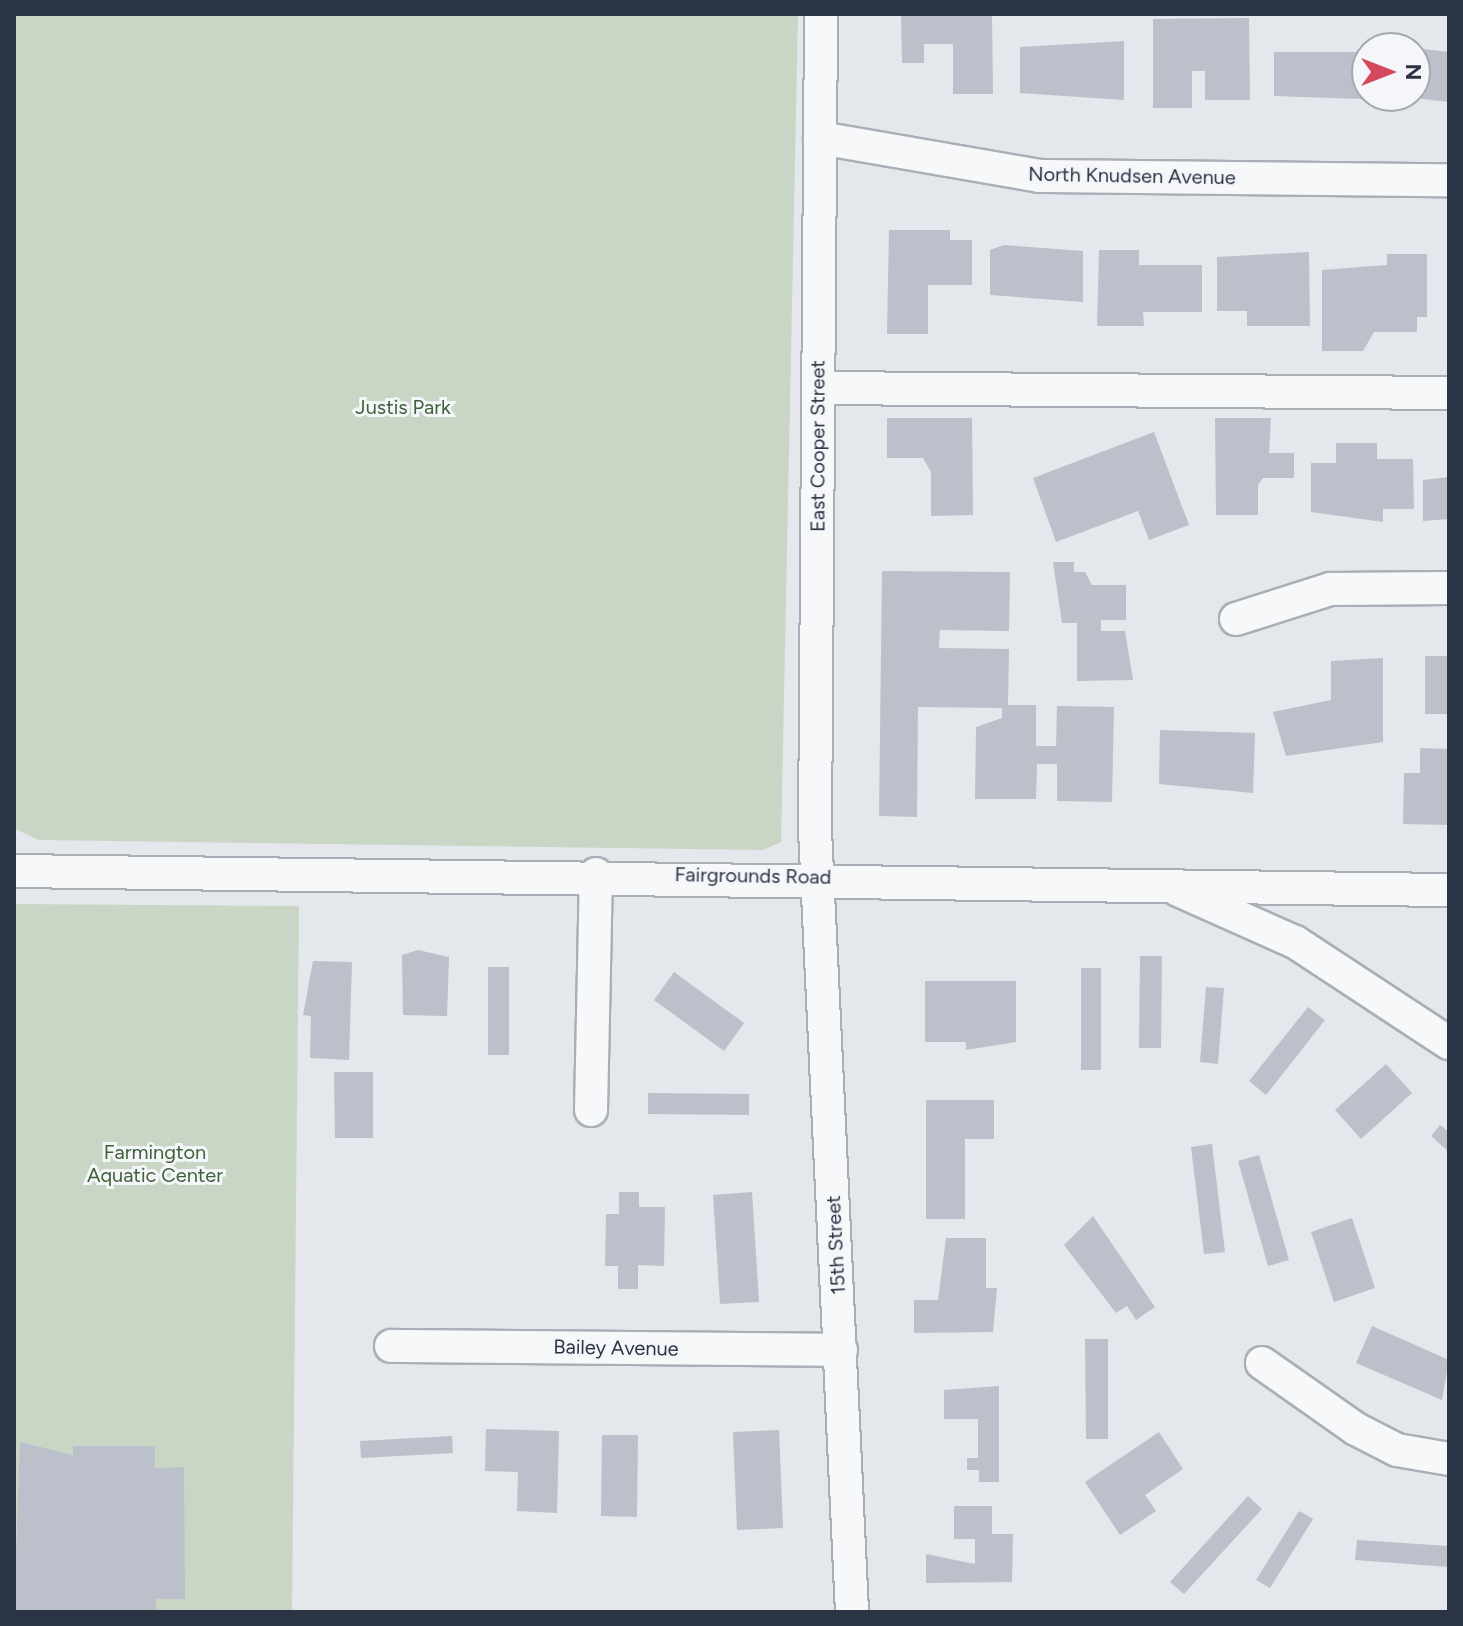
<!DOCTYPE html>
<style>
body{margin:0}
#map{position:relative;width:1463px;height:1626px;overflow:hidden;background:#e4e7ec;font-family:Figtree,sans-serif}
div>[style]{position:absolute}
.green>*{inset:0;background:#c9d6c5}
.building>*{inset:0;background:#bbc0ca}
.roads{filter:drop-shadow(2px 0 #a9aeb7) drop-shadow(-2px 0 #a9aeb7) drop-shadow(0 2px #a9aeb7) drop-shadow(0 -2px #a9aeb7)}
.minor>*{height:32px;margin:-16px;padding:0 16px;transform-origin:16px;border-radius:16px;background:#f7f8fa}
span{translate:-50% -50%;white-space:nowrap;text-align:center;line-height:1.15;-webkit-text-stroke:6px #f4f6f9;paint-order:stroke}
.street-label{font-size:20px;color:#2b3445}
.park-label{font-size:20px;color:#3f6138}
.frame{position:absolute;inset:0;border:16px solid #2b3445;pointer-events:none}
.north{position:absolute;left:1351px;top:32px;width:80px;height:80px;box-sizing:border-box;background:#f4f6f9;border:2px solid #a4a8b1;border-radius:50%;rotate:90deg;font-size:22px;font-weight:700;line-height:32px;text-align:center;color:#2b3445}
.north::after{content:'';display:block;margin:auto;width:28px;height:36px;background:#d1495b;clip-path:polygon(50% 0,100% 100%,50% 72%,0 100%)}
</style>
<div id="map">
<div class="green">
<div style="clip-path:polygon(14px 14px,798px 14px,781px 842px,763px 850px,39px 840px,15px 829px)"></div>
<div style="clip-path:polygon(14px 904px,299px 906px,292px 1612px,14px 1612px)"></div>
</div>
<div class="building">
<div style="clip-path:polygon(901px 14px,992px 14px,993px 94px,953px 94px,953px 44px,924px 44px,924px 63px,902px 63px)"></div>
<div style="clip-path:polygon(1249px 18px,1250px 100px,1205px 100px,1205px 71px,1192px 71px,1192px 108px,1153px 108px,1153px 19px)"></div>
<div style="clip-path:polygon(1124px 41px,1124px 100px,1020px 93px,1020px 47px)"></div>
<div style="clip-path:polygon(1415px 48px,1449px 52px,1449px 102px,1415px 98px)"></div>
<div style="clip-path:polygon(1274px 52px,1362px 52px,1362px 99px,1274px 96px)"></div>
<div style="clip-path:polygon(889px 230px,950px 230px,950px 240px,972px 240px,972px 285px,928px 285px,928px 334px,887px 334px)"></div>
<div style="clip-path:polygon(1004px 245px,1083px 251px,1083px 302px,990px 295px,990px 250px)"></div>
<div style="clip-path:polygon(1099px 250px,1139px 250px,1139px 265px,1202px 265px,1202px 312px,1143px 312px,1144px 326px,1097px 326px)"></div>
<div style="clip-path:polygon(1309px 252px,1310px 326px,1247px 326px,1247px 311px,1217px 311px,1217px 257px)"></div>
<div style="clip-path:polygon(1387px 254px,1427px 254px,1427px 317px,1417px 317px,1417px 332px,1374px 332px,1363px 351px,1322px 351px,1322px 270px,1387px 265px)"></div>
<div style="clip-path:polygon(887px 418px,972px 418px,973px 515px,931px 516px,931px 472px,923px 458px,887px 458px)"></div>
<div style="clip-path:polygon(1215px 418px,1271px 418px,1269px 453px,1294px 453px,1294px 478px,1263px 478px,1258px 485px,1258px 515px,1216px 515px)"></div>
<div style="clip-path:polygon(1154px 432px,1189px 525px,1149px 540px,1138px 511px,1056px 542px,1033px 478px)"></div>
<div style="clip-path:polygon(1336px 443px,1377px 443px,1377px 459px,1413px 459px,1414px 509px,1383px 509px,1383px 522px,1311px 512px,1311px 463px,1336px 463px)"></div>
<div style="clip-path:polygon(1449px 477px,1449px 519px,1423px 521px,1423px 480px)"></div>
<div style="clip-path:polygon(1053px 562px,1074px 562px,1074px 572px,1085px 572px,1092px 585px,1126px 585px,1126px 620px,1101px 620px,1101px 631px,1125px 631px,1133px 680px,1077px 681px,1077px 623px,1062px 623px)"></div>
<div style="clip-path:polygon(882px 571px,1010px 572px,1009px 631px,940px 630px,939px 648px,1009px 649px,1008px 705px,1036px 705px,1036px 746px,1056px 746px,1057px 706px,1114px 707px,1112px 802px,1057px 801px,1057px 764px,1037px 764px,1036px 799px,975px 799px,976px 727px,1002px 718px,1002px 708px,918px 707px,917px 817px,879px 816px)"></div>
<div style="clip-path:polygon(1425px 656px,1449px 656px,1449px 714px,1425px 714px)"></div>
<div style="clip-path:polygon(1383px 658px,1383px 742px,1286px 756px,1273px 712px,1331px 700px,1331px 661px)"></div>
<div style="clip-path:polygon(1160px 730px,1255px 733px,1253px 793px,1159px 784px)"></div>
<div style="clip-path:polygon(1420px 748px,1449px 749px,1449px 825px,1403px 824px,1404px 773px,1420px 773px)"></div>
<div style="clip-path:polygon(418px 950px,449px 957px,447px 1016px,403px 1015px,402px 955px)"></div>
<div style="clip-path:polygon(1140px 956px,1162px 956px,1161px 1048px,1139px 1048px)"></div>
<div style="clip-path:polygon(313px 961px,352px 962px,349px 1060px,310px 1058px,311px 1016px,303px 1015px)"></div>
<div style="clip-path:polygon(488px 967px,509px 967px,509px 1055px,488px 1055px)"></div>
<div style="clip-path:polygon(1081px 968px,1101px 968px,1101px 1070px,1081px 1070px)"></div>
<div style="clip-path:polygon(674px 972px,744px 1023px,724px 1051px,654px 1000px)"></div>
<div style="clip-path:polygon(925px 981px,1016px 981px,1016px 1042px,966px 1050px,966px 1042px,925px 1042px)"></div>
<div style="clip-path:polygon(1206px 987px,1224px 988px,1218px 1064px,1200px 1062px)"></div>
<div style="clip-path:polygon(1308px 1007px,1325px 1020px,1266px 1095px,1249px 1081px)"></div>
<div style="clip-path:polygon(1386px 1064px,1412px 1093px,1361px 1139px,1335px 1110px)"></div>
<div style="clip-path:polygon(334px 1072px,373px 1072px,373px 1138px,335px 1138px)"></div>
<div style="clip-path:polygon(648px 1093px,749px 1094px,749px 1115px,648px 1114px)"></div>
<div style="clip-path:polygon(926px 1100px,994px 1100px,994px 1139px,965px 1139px,965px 1219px,926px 1219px)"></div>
<div style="clip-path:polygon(1440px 1125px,1449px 1132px,1449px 1152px,1431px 1136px)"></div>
<div style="clip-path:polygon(1212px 1144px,1225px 1252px,1204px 1254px,1191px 1147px)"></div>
<div style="clip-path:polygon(1259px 1155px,1289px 1260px,1268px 1266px,1238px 1161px)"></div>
<div style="clip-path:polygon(619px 1192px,639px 1192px,639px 1207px,665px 1207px,664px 1266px,638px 1265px,638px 1289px,618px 1289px,618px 1266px,605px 1266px,606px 1214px,619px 1214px)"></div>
<div style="clip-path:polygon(752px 1192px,759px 1302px,720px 1304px,713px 1195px)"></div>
<div style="clip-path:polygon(1093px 1216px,1155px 1307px,1136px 1320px,1127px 1306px,1116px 1313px,1064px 1245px)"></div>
<div style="clip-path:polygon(1352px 1218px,1375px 1288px,1334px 1302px,1311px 1232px)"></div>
<div style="clip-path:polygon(946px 1238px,986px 1238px,986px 1288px,997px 1288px,993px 1332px,914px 1333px,914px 1300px,938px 1300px)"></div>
<div style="clip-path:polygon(1372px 1326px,1449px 1360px,1442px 1400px,1356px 1363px)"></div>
<div style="clip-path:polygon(1085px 1339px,1108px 1339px,1108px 1439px,1086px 1439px)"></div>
<div style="clip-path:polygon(999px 1386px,999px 1482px,979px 1482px,979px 1470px,967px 1470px,967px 1458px,978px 1458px,978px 1419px,944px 1419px,944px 1390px)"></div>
<div style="clip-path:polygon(486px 1429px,559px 1431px,557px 1513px,517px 1511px,518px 1472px,485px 1471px)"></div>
<div style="clip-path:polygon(779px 1430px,783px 1528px,737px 1530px,733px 1432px)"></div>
<div style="clip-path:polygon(1159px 1432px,1183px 1469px,1145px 1495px,1156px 1511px,1120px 1535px,1085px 1482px)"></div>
<div style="clip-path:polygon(602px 1435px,638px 1435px,637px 1517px,601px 1516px)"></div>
<div style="clip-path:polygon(452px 1436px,453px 1453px,361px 1458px,360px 1441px)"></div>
<div style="clip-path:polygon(20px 1442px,73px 1455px,73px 1446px,155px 1446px,155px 1468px,184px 1467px,185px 1599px,156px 1599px,156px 1612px,14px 1612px)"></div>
<div style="clip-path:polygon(1248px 1496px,1262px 1509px,1184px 1594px,1170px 1582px)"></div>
<div style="clip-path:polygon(954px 1506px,992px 1506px,992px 1534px,1013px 1534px,1012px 1582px,926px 1583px,926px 1554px,975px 1564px,975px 1539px,954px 1539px)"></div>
<div style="clip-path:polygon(1299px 1511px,1313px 1519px,1270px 1588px,1256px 1580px)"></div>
<div style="clip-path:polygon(1357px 1540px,1449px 1546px,1449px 1567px,1355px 1560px)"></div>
</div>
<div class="roads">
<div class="minor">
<div style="left:821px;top:14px;width:816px;rotate:90.42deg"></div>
<div style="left:815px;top:830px;width:783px;rotate:87.29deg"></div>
<div style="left:820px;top:138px;width:222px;rotate:9.8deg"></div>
<div style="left:1039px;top:176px;width:410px;rotate:0.6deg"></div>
<div style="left:818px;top:388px;width:631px;rotate:0.45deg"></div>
<div style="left:1236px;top:619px;width:99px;rotate:-17.7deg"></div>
<div style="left:1330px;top:589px;width:119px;rotate:-0.5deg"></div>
<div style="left:14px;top:871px;width:1435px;rotate:0.76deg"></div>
<div style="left:1178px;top:890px;width:128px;rotate:24deg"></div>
<div style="left:1295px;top:942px;width:184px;rotate:33.3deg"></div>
<div style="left:591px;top:1110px;width:236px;rotate:-88.8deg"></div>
<div style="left:391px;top:1346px;width:450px;rotate:0.5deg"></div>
<div style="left:1262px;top:1363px;width:115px;rotate:35.1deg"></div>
<div style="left:1356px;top:1429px;width:46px;rotate:27.1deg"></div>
<div style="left:1397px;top:1450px;width:53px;rotate:9.8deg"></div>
</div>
</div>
<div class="street-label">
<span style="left:1132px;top:176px;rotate:1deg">North Knudsen Avenue</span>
<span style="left:818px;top:446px;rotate:-90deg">East Cooper Street</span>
<span style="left:753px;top:876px;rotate:1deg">Fairgrounds Road</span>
<span style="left:836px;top:1245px;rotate:-93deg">15th Street</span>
<span style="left:616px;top:1348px;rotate:1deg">Bailey Avenue</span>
</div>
<div class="park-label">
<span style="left:403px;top:407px">Justis Park</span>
<span style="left:155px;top:1164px">Farmington<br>Aquatic Center</span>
</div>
<div class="frame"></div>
<div class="north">N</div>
</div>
